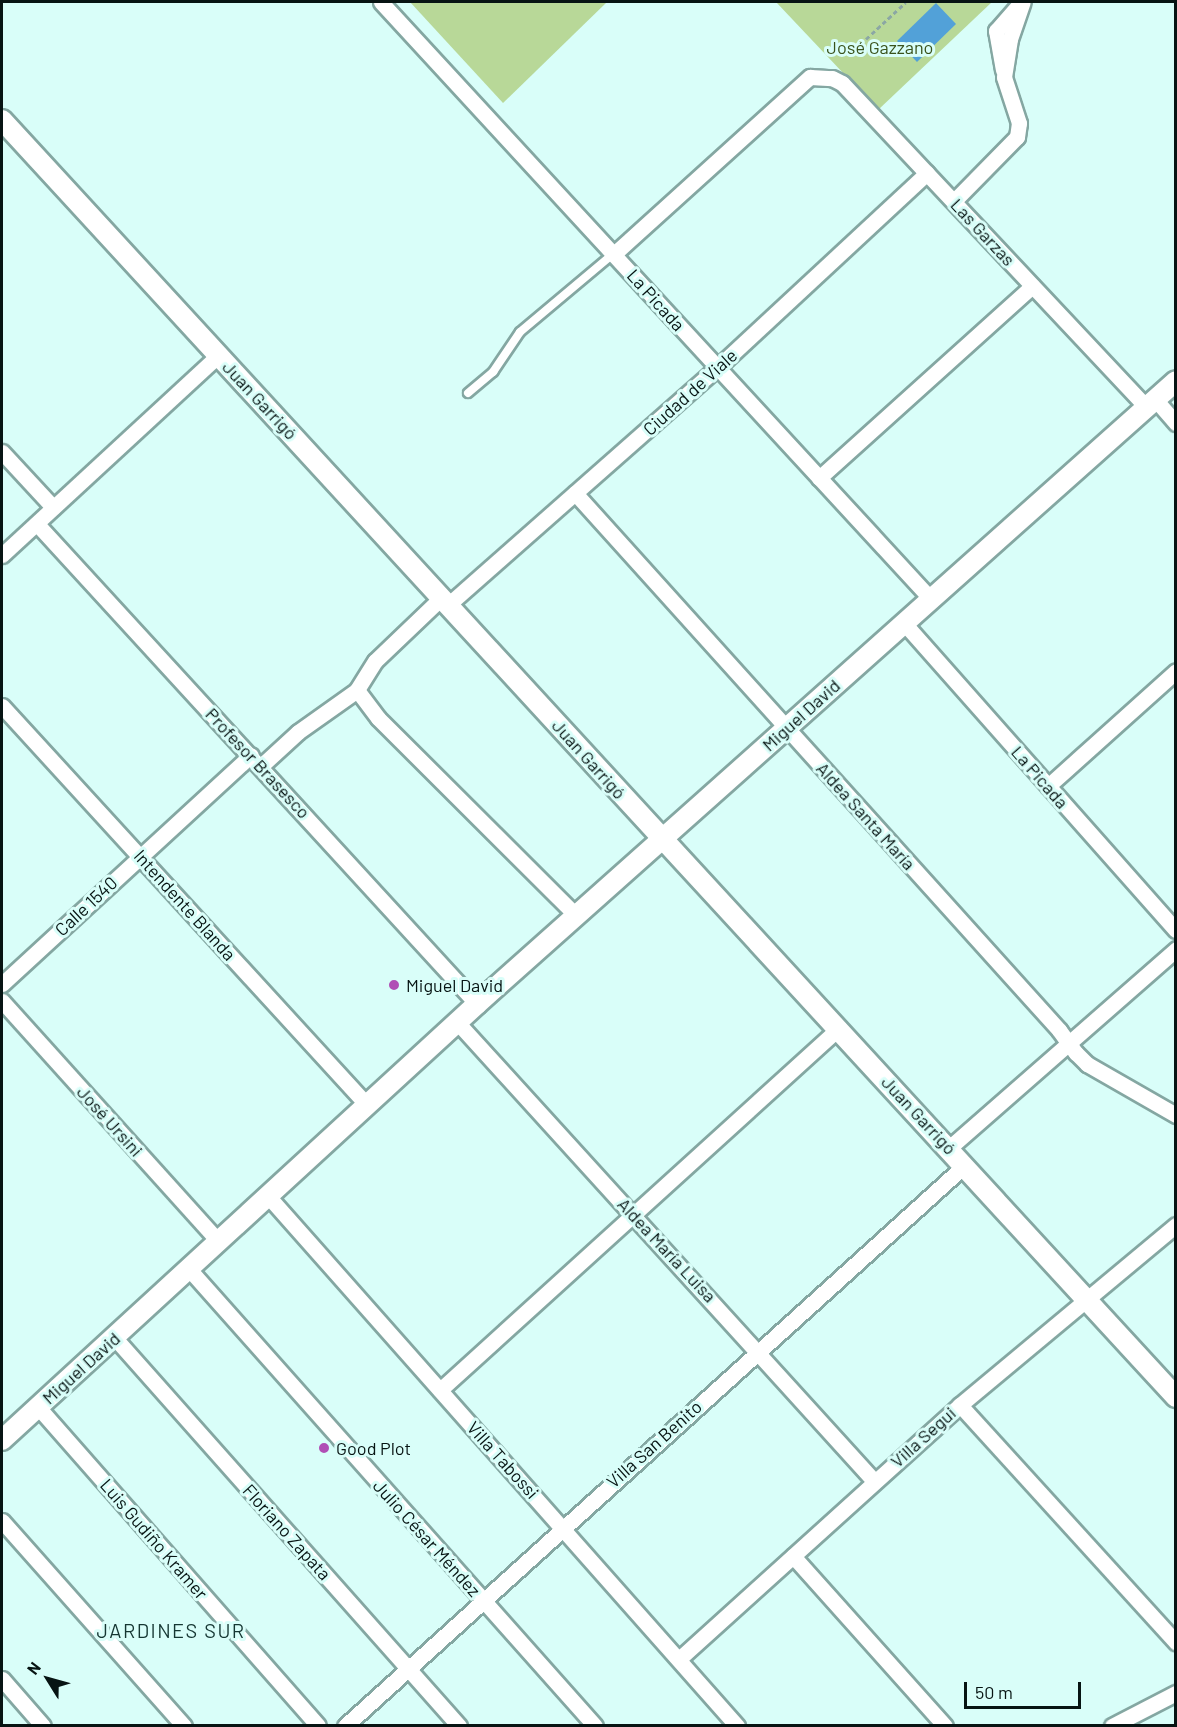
<!DOCTYPE html>
<meta charset="utf-8">
<style>
body{margin:0}
#map{position:relative;width:1177px;height:1727px;overflow:hidden;background:#d9fef9;font-family:Barlow,sans-serif}
div>[style]{position:absolute}
.green>*{inset:0;background:#b8d898}
.water>*{inset:0;background:#52a1d8}
.path>*{height:3px;margin-top:-1.5px;transform-origin:0;background:repeating-linear-gradient(90deg,#8ba7a4 0 4.5px,transparent 0 7.5px)}
.roads{filter:drop-shadow(2px 0 #84a7a2) drop-shadow(-2px 0 #84a7a2) drop-shadow(0 2px #84a7a2) drop-shadow(0 -2px #84a7a2)}
.service>*{height:8px;margin:-4px;padding:0 4px;transform-origin:4px;border-radius:4px;background:#fff}
.minor>*{height:15px;margin:-7.5px;padding:0 7.5px;transform-origin:7.5px;border-radius:7.5px;background:#fff}
.tertiary>*{height:20px;margin:-10px;padding:0 10px;transform-origin:10px;border-radius:10px;background:#fff}
.dots>*{width:16px;height:16px;translate:-50% -50%;box-sizing:border-box;border:3px solid #d9fef9;border-radius:50%}
span{translate:-50% -50%;white-space:nowrap;text-align:center;line-height:1.15;-webkit-text-stroke:6px #d9fef9;paint-order:stroke}
.park-label{font-size:18px;color:#39521b}
.street-label{font-size:18px;color:#071413}
.poi-label{font-size:18px;color:#071413}
.left{translate:0 -50%;text-align:left}
.neighbourhood-label{font-size:20px;color:#153632;letter-spacing:1.5px}
.frame{position:absolute;inset:0;border:3px solid #071413;pointer-events:none}
.north{position:absolute;left:18px;top:1649px;width:60px;height:60px;-webkit-text-stroke:4px #d9fef9;paint-order:stroke;rotate:307deg;font-size:16px;font-weight:700;line-height:24px;text-align:center;color:#071413}
.north::after{content:'';display:block;margin:auto;width:21px;height:27px;background:#071413;clip-path:polygon(50% 0,100% 100%,50% 72%,0 100%)}
.scale{position:absolute;left:964px;top:1682px;width:117px;height:27px;box-sizing:border-box;border:3px solid #071413;border-top:0;padding-left:8px;font-size:18px;line-height:21px;white-space:nowrap;color:#071413;-webkit-text-stroke:4px #d9fef9;paint-order:stroke}
</style>
<div id="map">
<div class="green">
<div style="clip-path:polygon(410px 2px,607px 2px,503px 103px)"></div>
<div style="clip-path:polygon(776px 2px,992px 2px,878px 110px)"></div>
</div>
<div class="water">
<div style="clip-path:polygon(936px 3px,956px 24px,917px 62px,897px 41px)"></div>
</div>
<div class="path">
<div style="left:866px;top:39px;width:54px;rotate:-42.8deg"></div>
</div>
<div class="roads">
<div class="service">
<div style="left:468px;top:393px;width:33px;rotate:-40deg"></div>
<div style="left:493px;top:372px;width:48px;rotate:-56deg"></div>
<div style="left:520px;top:332px;width:121px;rotate:-40deg"></div>
</div>
<div class="minor">
<div style="left:381px;top:2px;width:812px;rotate:47.35deg"></div>
<div style="left:1003px;top:70px;width:40px;rotate:-100deg"></div>
<div style="left:996px;top:31px;width:35px;rotate:-49deg"></div>
<div style="left:954px;top:201px;width:90px;rotate:-45.5deg"></div>
<div style="left:1017px;top:137px;width:14px;rotate:-82deg"></div>
<div style="left:1019px;top:123px;width:48px;rotate:-108.1deg"></div>
<div style="left:1004px;top:77px;width:38px;rotate:-81deg"></div>
<div style="left:1010px;top:39px;width:39px;rotate:-71deg"></div>
<div style="left:615px;top:253px;width:263px;rotate:-42.1deg"></div>
<div style="left:810px;top:77px;width:22px;rotate:3deg"></div>
<div style="left:832px;top:78px;width:11px;rotate:27deg"></div>
<div style="left:842px;top:83px;width:444px;rotate:46.8deg"></div>
<div style="left:1155px;top:399px;width:32px;rotate:49deg"></div>
<div style="left:2px;top:452px;width:75px;rotate:47.2deg"></div>
<div style="left:819px;top:478px;width:287px;rotate:-42deg"></div>
<div style="left:575px;top:493px;width:723px;rotate:47.97deg"></div>
<div style="left:1059px;top:1030px;width:29px;rotate:54deg"></div>
<div style="left:1076px;top:1053px;width:16px;rotate:45deg"></div>
<div style="left:1087px;top:1064px;width:103px;rotate:29.8deg"></div>
<div style="left:37px;top:524px;width:651px;rotate:47.49deg"></div>
<div style="left:2px;top:555px;width:295px;rotate:-42.7deg"></div>
<div style="left:441px;top:598px;width:91px;rotate:136.3deg"></div>
<div style="left:375px;top:661px;width:34px;rotate:122deg"></div>
<div style="left:357px;top:690px;width:35px;rotate:53deg"></div>
<div style="left:378px;top:718px;width:279px;rotate:44.9deg"></div>
<div style="left:448px;top:605px;width:360px;rotate:-41.4deg"></div>
<div style="left:718px;top:367px;width:285px;rotate:-42.9deg"></div>
<div style="left:904px;top:623px;width:410px;rotate:48.5deg"></div>
<div style="left:2px;top:706px;width:541px;rotate:47.55deg"></div>
<div style="left:261px;top:766px;width:50px;rotate:-42.6deg"></div>
<div style="left:298px;top:732px;width:72px;rotate:-35.4deg"></div>
<div style="left:1048px;top:786px;width:172px;rotate:-41.9deg"></div>
<div style="left:2px;top:984px;width:338px;rotate:-42.6deg"></div>
<div style="left:2px;top:1001px;width:324px;rotate:48deg"></div>
<div style="left:457px;top:1022px;width:620px;rotate:47.74deg"></div>
<div style="left:949px;top:1148px;width:302px;rotate:-41.2deg"></div>
<div style="left:268px;top:1196px;width:708px;rotate:48.49deg"></div>
<div style="left:189px;top:1269px;width:611px;rotate:48.38deg"></div>
<div style="left:114px;top:1337px;width:520px;rotate:48.43deg"></div>
<div style="left:440px;top:1390px;width:539px;rotate:-42.22deg"></div>
<div style="left:960px;top:1405px;width:321px;rotate:47.7deg"></div>
<div style="left:38px;top:1407px;width:424px;rotate:48.7deg"></div>
<div style="left:2px;top:1521px;width:274px;rotate:48.4deg"></div>
<div style="left:793px;top:1556px;width:228px;rotate:48.2deg"></div>
<div style="left:679px;top:1659px;width:379px;rotate:-42.1deg"></div>
<div style="left:960px;top:1405px;width:281px;rotate:-39.8deg"></div>
<div style="left:2px;top:1679px;width:62px;rotate:48.9deg"></div>
<div style="left:345px;top:1726px;width:836px;rotate:-42.14deg"></div>
<div style="left:1112px;top:1726px;width:72px;rotate:-27.3deg"></div>
</div>
<div class="tertiary">
<div style="left:2px;top:120px;width:1735px;rotate:47.41deg"></div>
<div style="left:2px;top:1440px;width:645px;rotate:-42.55deg"></div>
<div style="left:477px;top:1004px;width:936px;rotate:-41.71deg"></div>
</div>
</div>
<div class="dots">
<div style="left:394px;top:985px;background:#b04eb5"></div>
<div style="left:324px;top:1448px;background:#b04eb5"></div>
</div>
<div class="park-label">
<span style="left:880px;top:47px">José Gazzano</span>
</div>
<div class="street-label">
<span style="left:983px;top:232px;rotate:47deg">Las Garzas</span>
<span style="left:656px;top:300px;rotate:48deg">La Picada</span>
<span style="left:690px;top:392px;rotate:-42deg">Ciudad de Viale</span>
<span style="left:260px;top:400px;rotate:47deg">Juan Garrigó</span>
<span style="left:801px;top:715px;rotate:-42deg">Miguel David</span>
<span style="left:589px;top:759px;rotate:48deg">Juan Garrigó</span>
<span style="left:258px;top:763px;rotate:47deg">Profesor Brasesco</span>
<span style="left:1040px;top:777px;rotate:49deg">La Picada</span>
<span style="left:866px;top:816px;rotate:48deg">Aldea Santa María</span>
<span style="left:185px;top:905px;rotate:48deg">Intendente Blanda</span>
<span style="left:86px;top:906px;rotate:-43deg">Calle 1540</span>
<span style="left:919px;top:1115px;rotate:47deg">Juan Garrigó</span>
<span style="left:110px;top:1121px;rotate:48deg">José Ursini</span>
<span style="left:667px;top:1250px;rotate:47deg">Aldea María Luisa</span>
<span style="left:81px;top:1368px;rotate:-42deg">Miguel David</span>
<span style="left:923px;top:1437px;rotate:-42deg">Villa Segui</span>
<span style="left:654px;top:1444px;rotate:-42deg">Villa San Benito</span>
<span style="left:503px;top:1460px;rotate:48deg">Villa Tabossi</span>
<span style="left:287px;top:1532px;rotate:48deg">Floriano Zapata</span>
<span style="left:427px;top:1538px;rotate:48deg">Julio César Méndez</span>
<span style="left:154px;top:1539px;rotate:49deg">Luis Gudiño Kramer</span>
</div>
<div class="poi-label">
<span class="left" style="left:406px;top:985px">Miguel David</span>
<span class="left" style="left:336px;top:1448px">Good Plot</span>
</div>
<div class="neighbourhood-label">
<span style="left:171px;top:1630px">JARDINES SUR</span>
</div>
<div class="frame"></div>
<div class="north">N</div>
<div class="scale">50 m</div>
</div>
